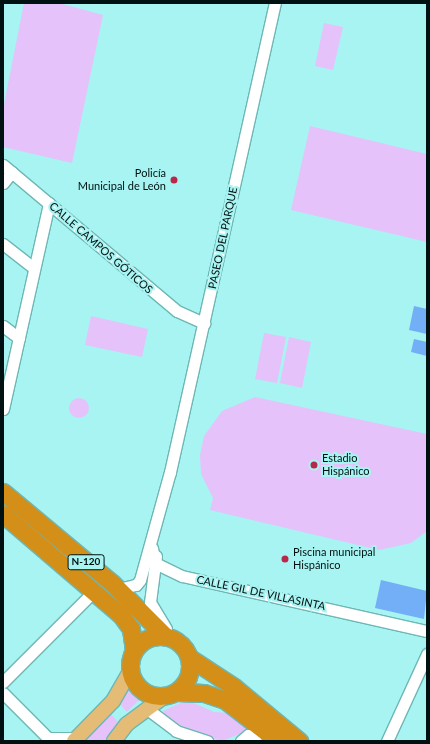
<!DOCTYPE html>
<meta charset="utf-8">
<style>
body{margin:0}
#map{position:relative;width:430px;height:744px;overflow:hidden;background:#a8f4f2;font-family:Lato,sans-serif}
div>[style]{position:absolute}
.green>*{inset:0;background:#e5c2f9}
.round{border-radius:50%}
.water>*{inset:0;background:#72aff6}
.roads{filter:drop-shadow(1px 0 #6db7b5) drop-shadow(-1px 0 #6db7b5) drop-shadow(0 1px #6db7b5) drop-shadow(0 -1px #6db7b5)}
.minor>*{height:11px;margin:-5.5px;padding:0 5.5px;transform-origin:5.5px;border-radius:5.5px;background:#fff}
.major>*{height:14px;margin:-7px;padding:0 7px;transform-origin:7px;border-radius:7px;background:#e5bc75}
.highway>*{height:17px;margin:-8.5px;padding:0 8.5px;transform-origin:8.5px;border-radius:8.5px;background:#d48f19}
.highway>.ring{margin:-8.5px;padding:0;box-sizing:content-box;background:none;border:17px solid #d48f19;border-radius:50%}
.dots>*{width:11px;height:11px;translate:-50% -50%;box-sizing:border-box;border:2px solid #a8f4f2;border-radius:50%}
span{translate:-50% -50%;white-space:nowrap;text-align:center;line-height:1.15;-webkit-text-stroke:4px #a8f4f2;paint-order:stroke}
.shield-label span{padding:1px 3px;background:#a8f4f2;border:1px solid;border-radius:3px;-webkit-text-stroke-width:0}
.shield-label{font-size:10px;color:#011;font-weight:700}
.poi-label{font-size:11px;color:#011}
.right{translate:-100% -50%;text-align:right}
.left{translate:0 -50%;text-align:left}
.street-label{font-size:11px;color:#011}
.frame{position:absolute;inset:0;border:4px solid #011;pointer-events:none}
</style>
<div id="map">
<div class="green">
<div style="clip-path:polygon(24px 3px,59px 3px,103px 15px,72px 163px,3px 147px,3px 109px)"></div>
<div style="clip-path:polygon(324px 23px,343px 27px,333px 70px,315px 66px)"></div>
<div style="clip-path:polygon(310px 126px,427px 154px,427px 242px,291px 210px)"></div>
<div style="clip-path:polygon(91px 316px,148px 329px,142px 357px,85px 345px)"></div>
<div style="clip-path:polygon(264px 333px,286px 337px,277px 383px,255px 379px)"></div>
<div style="clip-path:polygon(289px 337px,311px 342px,302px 388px,280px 383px)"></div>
<div style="clip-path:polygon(255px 397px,427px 434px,427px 531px,411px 543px,379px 550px,210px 510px,213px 498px,201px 474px,200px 455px,204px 436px,222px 411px)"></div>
<div class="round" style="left:69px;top:398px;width:20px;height:20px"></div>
<div style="clip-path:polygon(128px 688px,140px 699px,127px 712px,118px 702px)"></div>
<div style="clip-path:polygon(187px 700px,214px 712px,230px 713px,264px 741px,258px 741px,247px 731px,222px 741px,187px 730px,166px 717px,163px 711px)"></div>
<div style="clip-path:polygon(109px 712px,118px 722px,106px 741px,79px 741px)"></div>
</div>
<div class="water">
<div style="clip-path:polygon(414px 306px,427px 309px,427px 334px,409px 330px)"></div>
<div style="clip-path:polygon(414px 339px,427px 342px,427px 356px,411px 352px)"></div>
<div style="clip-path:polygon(381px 580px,427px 591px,424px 619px,375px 608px)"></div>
</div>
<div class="roads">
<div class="minor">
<div style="left:3px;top:165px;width:227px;rotate:40deg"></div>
<div style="left:177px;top:311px;width:30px;rotate:24deg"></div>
<div style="left:3px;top:183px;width:14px;rotate:-51deg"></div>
<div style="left:3px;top:244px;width:39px;rotate:38deg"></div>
<div style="left:3px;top:326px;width:20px;rotate:37deg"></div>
<div style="left:3px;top:409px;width:211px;rotate:-77.4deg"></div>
<div style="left:152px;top:548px;width:15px;rotate:79deg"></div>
<div style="left:155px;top:563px;width:30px;rotate:26deg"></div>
<div style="left:182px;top:576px;width:251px;rotate:12.7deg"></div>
<div style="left:156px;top:556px;width:46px;rotate:97.4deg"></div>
<div style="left:150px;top:602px;width:31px;rotate:59deg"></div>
<div style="left:118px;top:589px;width:18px;rotate:-13deg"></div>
<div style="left:136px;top:585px;width:6px;rotate:-51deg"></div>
<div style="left:140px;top:580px;width:112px;rotate:-74.5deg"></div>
<div style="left:170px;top:472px;width:481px;rotate:-77.4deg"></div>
<div style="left:3px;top:682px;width:130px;rotate:-45deg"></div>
<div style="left:3px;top:693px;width:68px;rotate:45deg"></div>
<div style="left:146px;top:708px;width:38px;rotate:37deg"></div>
<div style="left:176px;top:731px;width:33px;rotate:18deg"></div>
<div style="left:47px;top:738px;width:28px"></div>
<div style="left:241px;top:741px;width:9px;rotate:-41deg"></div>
<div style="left:248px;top:735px;width:10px;rotate:37deg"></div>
<div style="left:387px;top:741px;width:96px;rotate:-65.3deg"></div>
</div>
<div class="major">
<div style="left:74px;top:741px;width:56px;rotate:-45.7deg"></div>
<div style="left:113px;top:701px;width:36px;rotate:-60deg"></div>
<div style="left:114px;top:741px;width:21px;rotate:-53deg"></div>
<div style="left:127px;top:724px;width:49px;rotate:-36.6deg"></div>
</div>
<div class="highway">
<div style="left:3px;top:492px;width:142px;rotate:39.9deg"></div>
<div style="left:112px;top:583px;width:75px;rotate:45deg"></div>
<div style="left:3px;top:514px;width:155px;rotate:40.6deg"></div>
<div style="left:121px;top:615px;width:17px;rotate:54deg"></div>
<div style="left:131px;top:629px;width:22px;rotate:82deg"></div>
<div class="ring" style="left:130px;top:636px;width:43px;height:43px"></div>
<div style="left:190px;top:658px;width:53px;rotate:33.4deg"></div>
<div style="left:234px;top:687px;width:85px;rotate:39.7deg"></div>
<div style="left:177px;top:692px;width:27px;rotate:2deg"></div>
<div style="left:204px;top:693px;width:22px;rotate:18deg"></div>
<div style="left:225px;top:700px;width:67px;rotate:37.7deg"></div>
</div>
</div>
<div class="dots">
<div style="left:174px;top:180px;background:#b9284b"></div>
<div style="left:314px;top:465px;background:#b9284b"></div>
<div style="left:285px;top:559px;background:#b9284b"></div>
</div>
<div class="shield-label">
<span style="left:86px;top:562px">N-120</span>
</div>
<div class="poi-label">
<span class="right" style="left:166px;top:180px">Policía<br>Municipal de León</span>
<span class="left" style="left:322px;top:465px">Estadio<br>Hispánico</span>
<span class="left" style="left:293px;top:559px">Piscina municipal<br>Hispánico</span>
</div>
<div class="street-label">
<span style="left:223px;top:238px;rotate:-78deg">PASEO DEL PARQUE</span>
<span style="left:101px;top:248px;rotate:41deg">CALLE CAMPOS GÓTICOS</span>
<span style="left:261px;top:593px;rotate:12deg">CALLE GIL DE VILLASINTA</span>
</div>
<div class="frame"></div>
</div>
